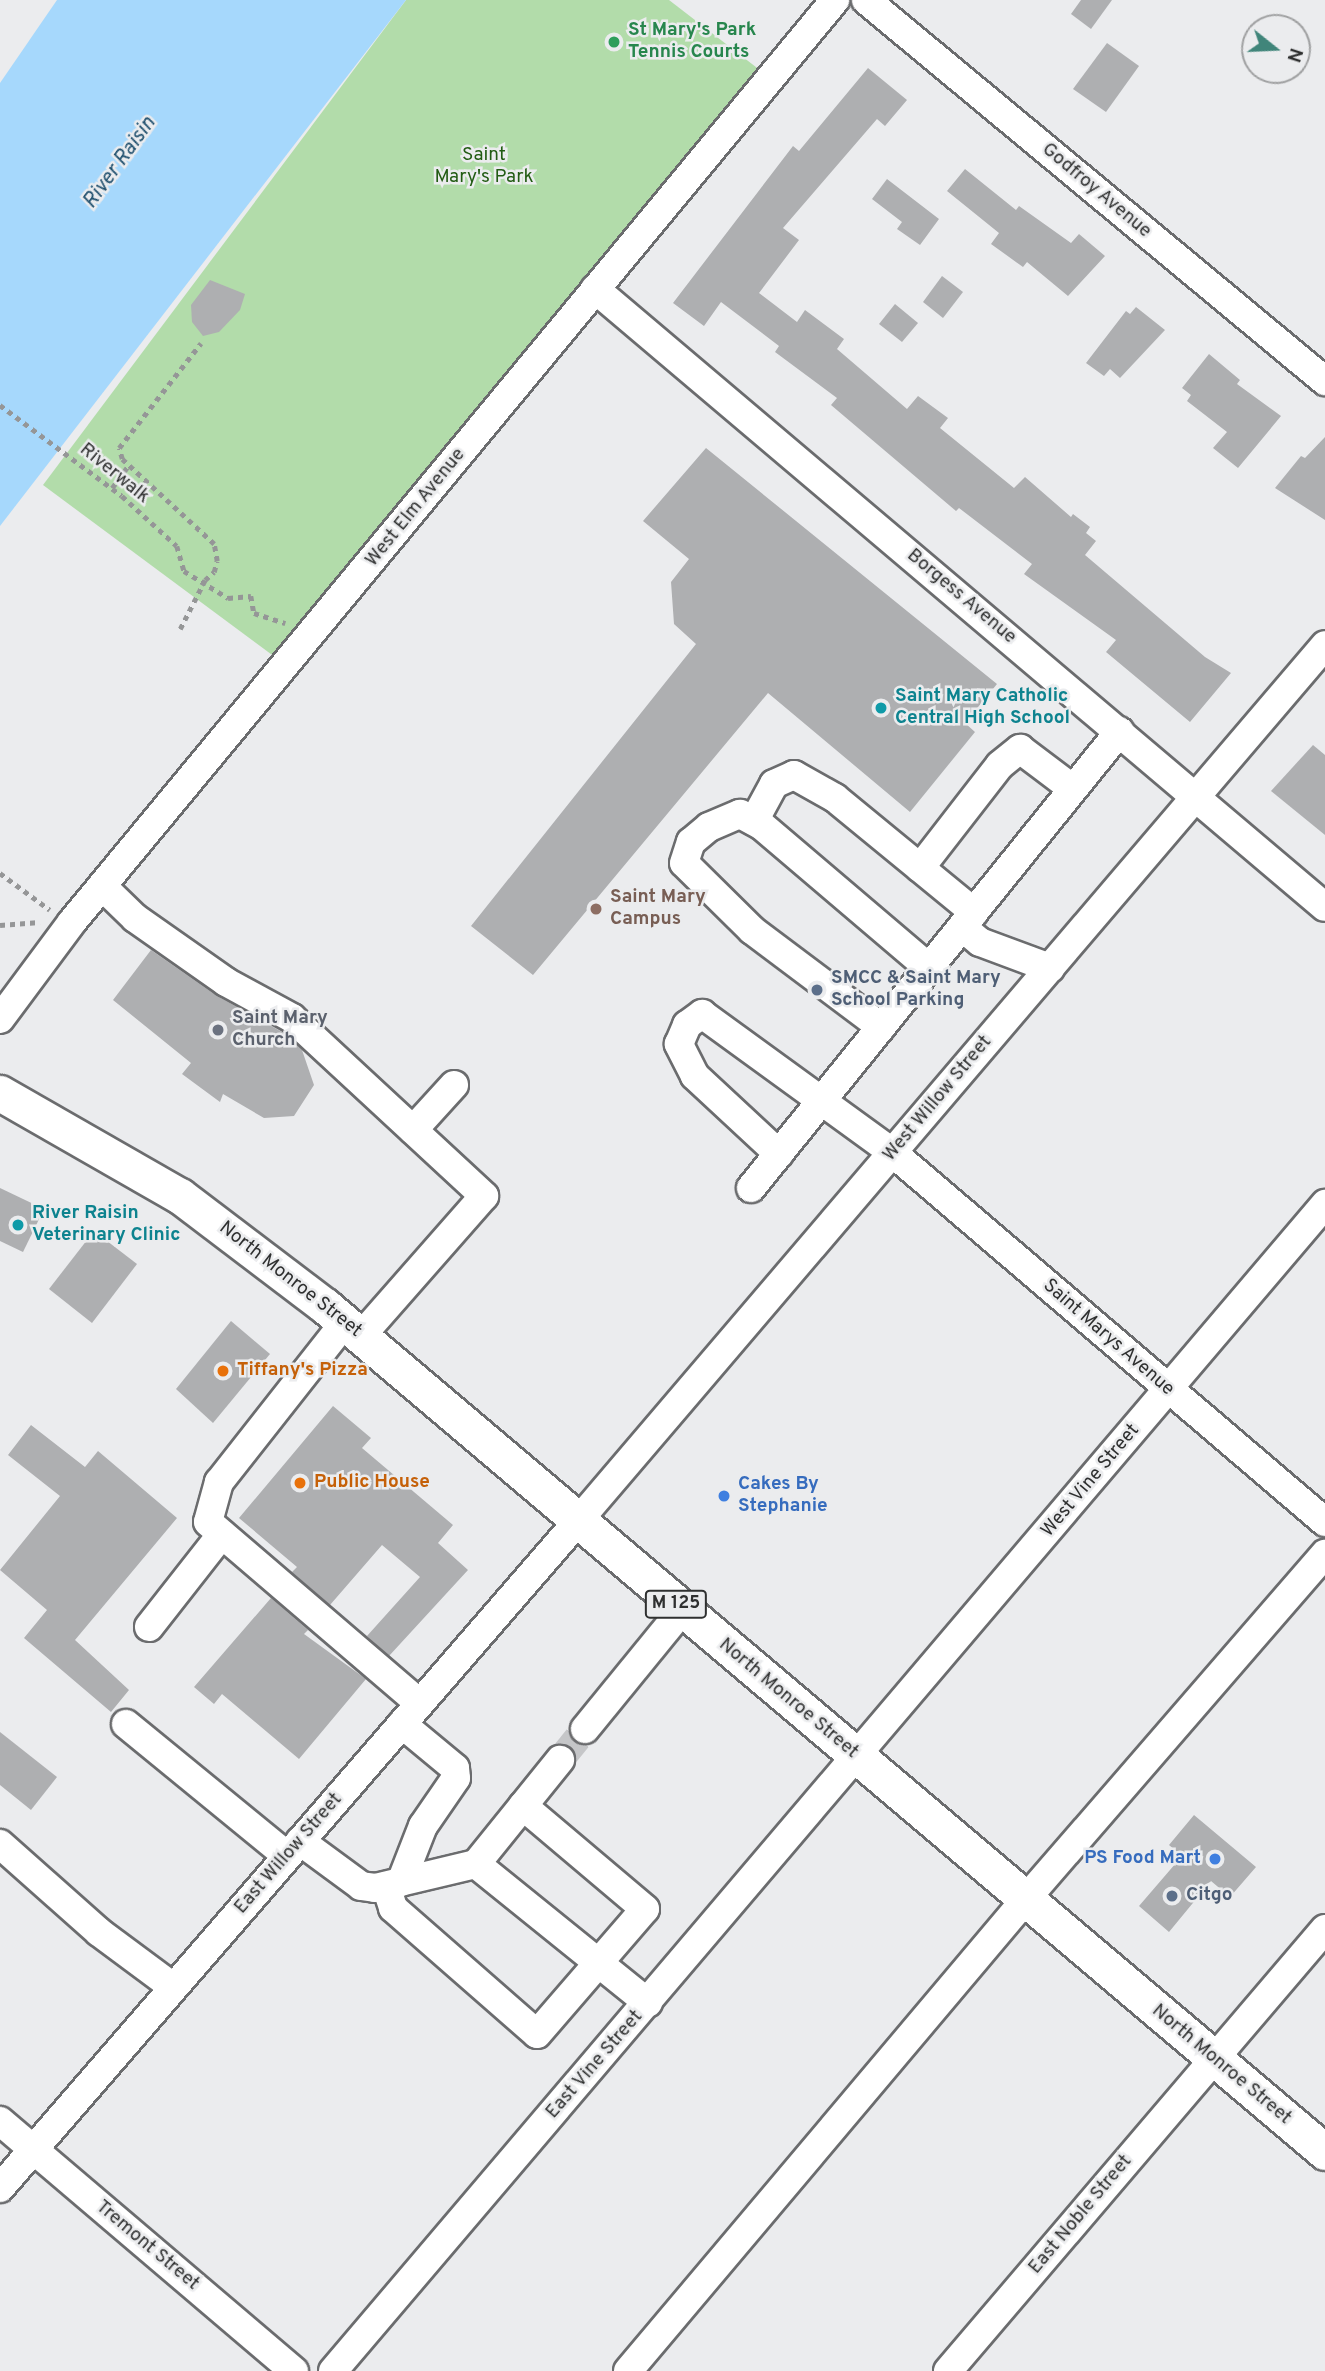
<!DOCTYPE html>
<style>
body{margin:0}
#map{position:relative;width:1325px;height:2371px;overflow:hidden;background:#ebecee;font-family:Overpass,sans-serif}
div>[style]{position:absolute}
.green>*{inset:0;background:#b2dcaa}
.water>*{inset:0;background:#a6d8fc}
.building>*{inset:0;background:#aeafb1}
.minor-tunnel>*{height:28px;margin-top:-14px;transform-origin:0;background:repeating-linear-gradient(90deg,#c5c6c8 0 28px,transparent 0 42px)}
.path>*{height:4.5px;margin-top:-2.25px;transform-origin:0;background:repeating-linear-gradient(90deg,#959697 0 5px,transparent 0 10px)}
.roads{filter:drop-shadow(2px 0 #6b6c6e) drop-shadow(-2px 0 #6b6c6e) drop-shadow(0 2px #6b6c6e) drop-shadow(0 -2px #6b6c6e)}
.minor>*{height:28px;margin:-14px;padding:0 14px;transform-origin:14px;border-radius:14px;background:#fff}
.major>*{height:35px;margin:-17.5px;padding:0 17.5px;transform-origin:17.5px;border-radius:17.5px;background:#fff}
.dots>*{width:19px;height:19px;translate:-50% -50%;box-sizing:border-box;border:4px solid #ebecee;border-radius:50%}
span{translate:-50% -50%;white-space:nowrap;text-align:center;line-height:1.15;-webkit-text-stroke:5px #ebecee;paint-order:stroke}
.shield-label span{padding:2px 5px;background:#ebecee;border:2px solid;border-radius:5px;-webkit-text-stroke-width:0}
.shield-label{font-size:18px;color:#2f3030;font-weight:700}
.leisure-label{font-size:19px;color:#27864d;font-weight:700}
.left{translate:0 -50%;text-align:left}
.park-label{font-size:19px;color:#225c13}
.street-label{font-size:19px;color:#2f3030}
.culture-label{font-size:19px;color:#0d838f;font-weight:700}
.education-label{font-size:19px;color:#785e54;font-weight:700}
.service-label{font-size:19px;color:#4e5e75;font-weight:700}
.worship-label{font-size:19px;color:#5b616d;font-weight:700}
.food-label{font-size:19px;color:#c56008;font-weight:700}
.shop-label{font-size:19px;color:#366cbe;font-weight:700}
.right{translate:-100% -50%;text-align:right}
.water-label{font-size:21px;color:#20506e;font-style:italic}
.north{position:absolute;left:1241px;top:14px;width:70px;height:70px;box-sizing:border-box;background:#ebecee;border:2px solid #a0a1a2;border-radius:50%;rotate:108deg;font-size:19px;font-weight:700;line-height:28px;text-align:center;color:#2f3030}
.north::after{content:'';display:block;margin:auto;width:24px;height:32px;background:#40857a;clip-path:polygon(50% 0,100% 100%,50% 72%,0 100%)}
</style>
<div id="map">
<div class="green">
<div style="clip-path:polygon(406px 0,669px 0,770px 78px,287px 666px,43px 485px)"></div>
</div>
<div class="water">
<div style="clip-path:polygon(57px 0,406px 0,0 526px,0 83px)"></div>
</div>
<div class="building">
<div style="clip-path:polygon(1081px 0,1112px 0,1091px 29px,1071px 14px)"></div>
<div style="clip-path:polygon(1107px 43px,1139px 66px,1106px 112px,1073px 89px)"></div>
<div style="clip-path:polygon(868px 68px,907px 100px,885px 126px,877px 119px,783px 228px,799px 240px,759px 293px,797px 322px,805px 310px,844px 339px,837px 349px,907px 409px,918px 396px,948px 418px,940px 428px,1014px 488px,1025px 477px,1071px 517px,1073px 514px,1090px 527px,1086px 533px,1096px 541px,1085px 555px,1205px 657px,1231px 673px,1190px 722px,1106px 652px,1116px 640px,1024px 574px,1032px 564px,959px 508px,956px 511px,831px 405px,837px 398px,775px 352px,779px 346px,721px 302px,704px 326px,673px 303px,793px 146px,799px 151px)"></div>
<div style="clip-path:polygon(965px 169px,1016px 210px,1019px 206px,1071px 243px,1079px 234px,1105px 256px,1068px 296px,1027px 262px,1023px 267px,991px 244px,999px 233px,947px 191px)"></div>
<div style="clip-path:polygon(887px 179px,939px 219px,920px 245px,897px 229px,902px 222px,872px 199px)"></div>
<div style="clip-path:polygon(942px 276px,963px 292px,943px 318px,923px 302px)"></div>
<div style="clip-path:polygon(210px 280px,245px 294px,240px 310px,219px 332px,203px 336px,192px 322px,191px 305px)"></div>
<div style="clip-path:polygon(895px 304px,918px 323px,902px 342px,879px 324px)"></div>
<div style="clip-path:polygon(1136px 307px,1165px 330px,1120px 378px,1110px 369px,1104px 376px,1086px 363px,1126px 311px,1130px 314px)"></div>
<div style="clip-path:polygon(1209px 354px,1240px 380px,1237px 384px,1281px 416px,1238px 468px,1213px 448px,1227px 432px,1187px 401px,1191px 395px,1182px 388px)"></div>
<div style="clip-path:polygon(1325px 437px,1325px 520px,1275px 488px,1301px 456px,1305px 458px)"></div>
<div style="clip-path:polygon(706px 448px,997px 684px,965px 723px,975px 732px,910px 812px,768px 693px,533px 975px,471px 926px,696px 644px,674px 624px,671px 582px,689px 559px,643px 521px)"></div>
<div style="clip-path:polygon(1313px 745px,1325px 755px,1325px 835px,1271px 791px)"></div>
<div style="clip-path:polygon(151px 950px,217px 996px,282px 1032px,302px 1050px,314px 1085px,294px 1116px,264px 1118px,223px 1094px,220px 1102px,182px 1074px,191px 1063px,113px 1000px)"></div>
<div style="clip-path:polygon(0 1188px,44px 1209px,23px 1252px,0 1241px)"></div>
<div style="clip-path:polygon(94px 1231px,137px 1264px,92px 1323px,49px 1289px)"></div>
<div style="clip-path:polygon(231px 1321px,270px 1354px,213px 1423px,176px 1389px)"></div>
<div style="clip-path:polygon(333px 1406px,371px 1438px,362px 1448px,453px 1525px,438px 1543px,468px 1570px,389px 1656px,367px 1636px,420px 1577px,382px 1545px,330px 1605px,292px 1572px,297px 1567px,239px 1518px)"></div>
<div style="clip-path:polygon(31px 1425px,85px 1467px,98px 1451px,177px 1518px,75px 1640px,129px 1690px,111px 1712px,24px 1638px,47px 1610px,0 1570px,60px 1496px,8px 1455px)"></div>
<div style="clip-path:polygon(271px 1598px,308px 1630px,304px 1634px,366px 1679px,299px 1759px,222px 1694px,214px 1704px,194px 1687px)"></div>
<div style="clip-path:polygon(0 1732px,57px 1777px,31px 1810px,0 1785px)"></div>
<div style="clip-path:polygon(1194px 1815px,1256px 1867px,1230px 1897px,1211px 1881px,1169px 1932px,1139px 1906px,1182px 1856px,1169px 1845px)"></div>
</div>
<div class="minor-tunnel">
<div style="left:560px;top:1760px;width:40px;rotate:-51deg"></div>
</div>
<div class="path">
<div style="left:0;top:405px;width:152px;rotate:36.7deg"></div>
<div style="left:122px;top:496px;width:74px;rotate:42.3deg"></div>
<div style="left:177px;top:546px;width:26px;rotate:74deg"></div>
<div style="left:184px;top:571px;width:52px;rotate:31.5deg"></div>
<div style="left:228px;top:598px;width:23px;rotate:-5deg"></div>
<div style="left:251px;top:596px;width:17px;rotate:80deg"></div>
<div style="left:254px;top:613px;width:33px;rotate:18deg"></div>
<div style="left:112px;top:488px;width:29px;rotate:-54deg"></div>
<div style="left:180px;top:629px;width:55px;rotate:-63deg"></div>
<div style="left:205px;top:580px;width:12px;rotate:-42deg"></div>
<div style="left:214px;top:572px;width:11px;rotate:-75deg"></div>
<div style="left:217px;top:561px;width:17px;rotate:-100deg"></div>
<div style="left:214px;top:544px;width:125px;rotate:-137.3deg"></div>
<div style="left:122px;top:459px;width:11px;rotate:-105deg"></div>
<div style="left:119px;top:448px;width:133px;rotate:-52deg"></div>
<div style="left:0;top:873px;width:62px;rotate:36.5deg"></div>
<div style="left:0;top:925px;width:40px;rotate:-4.3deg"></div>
</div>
<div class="roads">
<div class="minor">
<div style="left:866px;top:0;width:597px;rotate:39.69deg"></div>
<div style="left:595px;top:289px;width:956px;rotate:40.25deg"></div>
<div style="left:754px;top:821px;width:42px;rotate:-61.6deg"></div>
<div style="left:774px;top:784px;width:22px;rotate:-24deg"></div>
<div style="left:794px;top:775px;width:47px;rotate:29.3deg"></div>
<div style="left:835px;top:798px;width:180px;rotate:39.4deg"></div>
<div style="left:920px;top:868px;width:130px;rotate:-52.2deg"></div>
<div style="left:1000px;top:765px;width:26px;rotate:-39deg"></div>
<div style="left:1020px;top:749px;width:66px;rotate:37deg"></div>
<div style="left:102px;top:886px;width:46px;rotate:44.1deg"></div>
<div style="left:135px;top:918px;width:111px;rotate:35.1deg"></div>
<div style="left:226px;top:982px;width:75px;rotate:28.6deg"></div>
<div style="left:292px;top:1018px;width:262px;rotate:42.8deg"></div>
<div style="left:484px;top:1196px;width:186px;rotate:131.3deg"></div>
<div style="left:962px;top:927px;width:23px;rotate:40deg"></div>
<div style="left:980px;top:942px;width:75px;rotate:20.4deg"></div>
<div style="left:0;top:1019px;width:121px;rotate:-53.4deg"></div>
<div style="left:72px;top:922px;width:1197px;rotate:-50.39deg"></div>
<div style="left:881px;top:1027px;width:161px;rotate:-143.1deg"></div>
<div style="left:752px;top:930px;width:95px;rotate:-135.4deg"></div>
<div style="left:684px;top:863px;width:22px;rotate:-72deg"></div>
<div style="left:691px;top:842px;width:23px;rotate:-40deg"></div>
<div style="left:709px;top:827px;width:34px;rotate:-23deg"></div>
<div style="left:740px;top:814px;width:24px;rotate:28deg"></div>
<div style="left:761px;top:825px;width:221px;rotate:40.4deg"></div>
<div style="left:413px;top:1130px;width:61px;rotate:-47.7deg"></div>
<div style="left:779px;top:1154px;width:115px;rotate:-137.1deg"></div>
<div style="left:695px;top:1076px;width:36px;rotate:-117deg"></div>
<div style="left:679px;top:1044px;width:21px;rotate:-67deg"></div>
<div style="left:687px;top:1025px;width:19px;rotate:-36deg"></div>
<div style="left:702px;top:1014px;width:236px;rotate:36deg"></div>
<div style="left:893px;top:1153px;width:568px;rotate:40.5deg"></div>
<div style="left:751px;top:1188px;width:587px;rotate:-51.08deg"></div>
<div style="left:345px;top:1322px;width:204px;rotate:128.2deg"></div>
<div style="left:219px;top:1482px;width:41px;rotate:105.4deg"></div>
<div style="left:208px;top:1522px;width:278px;rotate:40.6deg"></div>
<div style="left:149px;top:1627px;width:118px;rotate:-51.9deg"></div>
<div style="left:126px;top:1724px;width:208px;rotate:39.3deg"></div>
<div style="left:585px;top:1729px;width:154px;rotate:-50.8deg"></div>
<div style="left:300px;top:1841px;width:76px;rotate:36.4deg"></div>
<div style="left:361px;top:1886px;width:14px;rotate:8deg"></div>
<div style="left:375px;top:1888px;width:104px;rotate:-13.4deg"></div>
<div style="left:476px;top:1864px;width:221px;rotate:38.9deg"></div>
<div style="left:0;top:1844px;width:132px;rotate:41.6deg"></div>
<div style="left:99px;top:1932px;width:92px;rotate:36.6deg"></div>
<div style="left:476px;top:1864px;width:134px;rotate:-51.1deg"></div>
<div style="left:401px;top:1882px;width:60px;rotate:-68.6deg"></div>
<div style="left:423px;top:1826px;width:58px;rotate:-55.5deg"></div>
<div style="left:456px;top:1778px;width:10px;rotate:-96deg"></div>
<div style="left:455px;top:1768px;width:69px;rotate:-140.3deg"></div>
<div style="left:386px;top:1886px;width:23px;rotate:72deg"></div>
<div style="left:393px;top:1908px;width:191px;rotate:41.2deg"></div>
<div style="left:537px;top:2034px;width:165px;rotate:-49.2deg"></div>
<div style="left:645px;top:1909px;width:160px;rotate:-139.8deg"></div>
<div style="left:0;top:2121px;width:386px;rotate:40.4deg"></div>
<div style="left:0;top:2188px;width:883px;rotate:-49.09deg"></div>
<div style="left:578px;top:1521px;width:1151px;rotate:-49.54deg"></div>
<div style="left:333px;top:2371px;width:1532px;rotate:-49.63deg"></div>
<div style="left:628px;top:2371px;width:616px;rotate:-49.87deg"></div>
<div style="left:1025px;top:1900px;width:458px;rotate:-49.1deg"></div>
<div style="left:948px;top:2371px;width:581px;rotate:-49.54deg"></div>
</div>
<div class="major">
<div style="left:0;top:1093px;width:207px;rotate:29.8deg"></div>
<div style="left:180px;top:1196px;width:182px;rotate:37.2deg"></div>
<div style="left:325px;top:1306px;width:1310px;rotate:40.23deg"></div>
</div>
</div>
<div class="dots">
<div style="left:614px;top:42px;background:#2e9e5b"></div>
<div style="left:881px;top:708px;background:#0f9aa8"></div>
<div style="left:596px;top:909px;background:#8d6e63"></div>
<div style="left:817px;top:990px;background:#5c6f8a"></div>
<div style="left:218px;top:1030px;background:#6b7280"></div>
<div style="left:18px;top:1225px;background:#0f9aa8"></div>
<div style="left:223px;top:1371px;background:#e8710a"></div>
<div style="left:300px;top:1483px;background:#e8710a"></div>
<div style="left:724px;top:1496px;background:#3f7fe0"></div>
<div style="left:1215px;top:1859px;background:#3f7fe0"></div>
<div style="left:1172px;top:1896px;background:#5c6f8a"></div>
</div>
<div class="shield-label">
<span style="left:676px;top:1604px">M 125</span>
</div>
<div class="leisure-label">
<span class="left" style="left:628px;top:42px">St Mary's Park<br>Tennis Courts</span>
</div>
<div class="park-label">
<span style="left:484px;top:167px">Saint<br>Mary's Park</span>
</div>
<div class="street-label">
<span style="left:1096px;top:191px;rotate:40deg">Godfroy Avenue</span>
<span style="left:114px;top:474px;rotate:39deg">Riverwalk</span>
<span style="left:416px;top:508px;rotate:-51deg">West Elm Avenue</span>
<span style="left:961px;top:597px;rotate:40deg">Borgess Avenue</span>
<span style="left:938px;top:1099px;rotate:-50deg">West Willow Street</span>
<span style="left:290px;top:1280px;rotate:38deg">North Monroe Street</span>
<span style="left:1108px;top:1338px;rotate:41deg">Saint Marys Avenue</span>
<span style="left:1091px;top:1481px;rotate:-50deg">West Vine Street</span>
<span style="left:788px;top:1699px;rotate:40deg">North Monroe Street</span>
<span style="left:289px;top:1854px;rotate:-49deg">East Willow Street</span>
<span style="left:595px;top:2065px;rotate:-49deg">East Vine Street</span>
<span style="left:1221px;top:2065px;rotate:40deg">North Monroe Street</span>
<span style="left:1081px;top:2215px;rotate:-50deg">East Noble Street</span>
<span style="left:147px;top:2246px;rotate:40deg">Tremont Street</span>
</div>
<div class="culture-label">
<span class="left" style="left:895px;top:708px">Saint Mary Catholic<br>Central High School</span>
<span class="left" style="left:32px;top:1225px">River Raisin<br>Veterinary Clinic</span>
</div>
<div class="education-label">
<span class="left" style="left:610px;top:909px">Saint Mary<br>Campus</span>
</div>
<div class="service-label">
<span class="left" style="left:831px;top:990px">SMCC &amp; Saint Mary<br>School Parking</span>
<span class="left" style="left:1186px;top:1896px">Citgo</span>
</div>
<div class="worship-label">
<span class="left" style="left:232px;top:1030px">Saint Mary<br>Church</span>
</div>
<div class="food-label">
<span class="left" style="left:237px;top:1371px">Tiffany's Pizza</span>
<span class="left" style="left:314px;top:1483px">Public House</span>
</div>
<div class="shop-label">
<span class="left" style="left:738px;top:1496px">Cakes By<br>Stephanie</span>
<span class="right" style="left:1201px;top:1859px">PS Food Mart</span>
</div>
<div class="water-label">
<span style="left:120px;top:163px;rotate:-54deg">River Raisin</span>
</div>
<div class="north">N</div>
</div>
